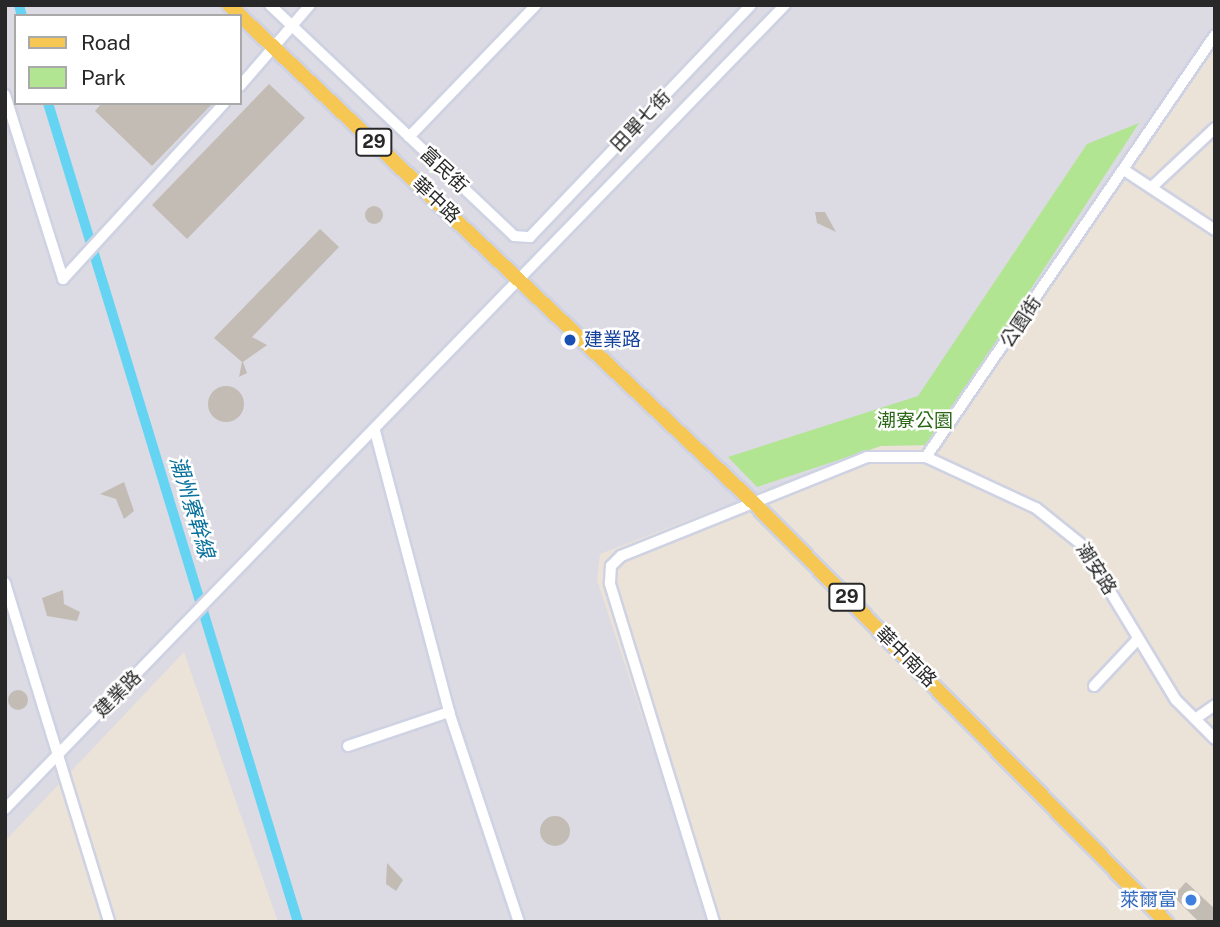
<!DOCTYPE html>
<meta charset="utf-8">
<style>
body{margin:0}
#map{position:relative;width:1220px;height:927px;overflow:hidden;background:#ebe2d8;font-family:"Public Sans","Noto Sans TC",sans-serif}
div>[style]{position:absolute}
.industrial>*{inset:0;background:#dcdae3}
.green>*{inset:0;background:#b2e592}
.canal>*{height:10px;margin:-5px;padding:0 5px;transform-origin:5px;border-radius:5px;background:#65d4f3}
.building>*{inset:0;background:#c3bcb5}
.round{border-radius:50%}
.roads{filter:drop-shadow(2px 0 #ced2e2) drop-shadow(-2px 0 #ced2e2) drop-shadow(0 2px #ced2e2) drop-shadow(0 -2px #ced2e2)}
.minor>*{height:10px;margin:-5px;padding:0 5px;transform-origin:5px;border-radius:5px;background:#fff}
.major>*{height:14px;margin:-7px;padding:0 7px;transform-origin:7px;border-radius:7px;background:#f6c853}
.dots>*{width:19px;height:19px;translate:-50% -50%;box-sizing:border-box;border:4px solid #fff;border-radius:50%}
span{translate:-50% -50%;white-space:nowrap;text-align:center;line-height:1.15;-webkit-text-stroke:5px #fff;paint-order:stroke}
.shield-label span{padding:2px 5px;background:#fff;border:2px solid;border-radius:5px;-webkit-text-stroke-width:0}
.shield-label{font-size:18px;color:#282828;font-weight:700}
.street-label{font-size:19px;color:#282828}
.transit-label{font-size:19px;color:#164399}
.left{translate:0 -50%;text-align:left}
.park-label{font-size:19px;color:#2a6716}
.shop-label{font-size:19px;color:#366cbe}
.right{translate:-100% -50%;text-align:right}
.water-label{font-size:21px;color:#07709c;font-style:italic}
.frame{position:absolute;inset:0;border:7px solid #282828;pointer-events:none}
.legend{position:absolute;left:14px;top:14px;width:228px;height:91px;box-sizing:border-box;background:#fff;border:2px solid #a9a9a9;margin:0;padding:9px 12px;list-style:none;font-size:21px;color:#282828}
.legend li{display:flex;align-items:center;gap:14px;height:35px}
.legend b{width:35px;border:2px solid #a9a9a9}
</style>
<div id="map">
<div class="industrial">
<div style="clip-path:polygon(evenodd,5px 5px,1215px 5px,1215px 37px,929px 445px,881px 446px,600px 554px,597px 580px,710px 922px,278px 922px,184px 652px,5px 841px,5px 5px,16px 16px,240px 16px,240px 103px,16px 103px,16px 16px)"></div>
</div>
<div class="green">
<div style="clip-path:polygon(1139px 123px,929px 445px,881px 446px,757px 487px,728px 457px,918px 396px,1087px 144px)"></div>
</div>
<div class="canal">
<div style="left:19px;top:5px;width:11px;rotate:75deg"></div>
<div style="left:48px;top:103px;width:856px;rotate:73.03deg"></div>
</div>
<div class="building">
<div style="clip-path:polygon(269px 84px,305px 118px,187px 239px,152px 205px)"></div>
<div style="clip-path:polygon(102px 103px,213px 103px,152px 166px,95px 111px)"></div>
<div class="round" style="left:365px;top:206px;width:18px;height:18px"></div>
<div style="clip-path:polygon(815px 212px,825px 212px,836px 232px,817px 223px)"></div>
<div style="clip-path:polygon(320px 229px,339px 247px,252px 337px,267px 345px,243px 362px,247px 373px,239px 377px,242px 362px,214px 338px)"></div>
<div class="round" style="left:208px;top:386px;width:36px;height:36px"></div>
<div style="clip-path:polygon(124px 482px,134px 511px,124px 519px,116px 499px,100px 494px)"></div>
<div style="clip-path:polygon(63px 590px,64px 604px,80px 612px,77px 621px,47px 616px,42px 598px)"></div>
<div class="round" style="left:8px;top:690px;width:20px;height:20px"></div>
<div class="round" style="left:540px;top:816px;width:30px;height:30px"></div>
<div style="clip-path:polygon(387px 863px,403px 880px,396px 891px,386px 884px)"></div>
<div style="clip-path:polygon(1186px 882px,1215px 909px,1215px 922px,1199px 922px,1173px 896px)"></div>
</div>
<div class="roads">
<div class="minor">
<div style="left:270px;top:5px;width:336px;rotate:43.4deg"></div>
<div style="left:514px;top:236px;width:16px;rotate:4deg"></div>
<div style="left:530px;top:237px;width:320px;rotate:-46.4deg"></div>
<div style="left:240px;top:86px;width:107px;rotate:-49.2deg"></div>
<div style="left:5px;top:95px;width:193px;rotate:72.5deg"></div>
<div style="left:409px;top:137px;width:183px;rotate:-46.1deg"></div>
<div style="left:1124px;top:170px;width:109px;rotate:33.4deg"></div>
<div style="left:1153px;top:186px;width:85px;rotate:-43.1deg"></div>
<div style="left:63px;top:279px;width:239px;rotate:-47.5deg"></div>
<div style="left:375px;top:431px;width:291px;rotate:75.2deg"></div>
<div style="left:449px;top:712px;width:221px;rotate:71.6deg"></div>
<div style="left:926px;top:457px;width:121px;rotate:24.9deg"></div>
<div style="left:1036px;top:508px;width:59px;rotate:38.8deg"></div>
<div style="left:1082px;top:545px;width:181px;rotate:58.8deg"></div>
<div style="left:1176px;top:700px;width:55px;rotate:45deg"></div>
<div style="left:5px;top:583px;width:355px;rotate:72.9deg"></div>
<div style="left:1094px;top:686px;width:63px;rotate:-46.9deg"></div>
<div style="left:1195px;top:719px;width:24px;rotate:-35deg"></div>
<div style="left:348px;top:746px;width:107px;rotate:-18.6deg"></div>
<div style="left:5px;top:809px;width:1120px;rotate:-45.87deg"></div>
<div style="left:714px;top:922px;width:355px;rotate:-107.1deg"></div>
<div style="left:610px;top:583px;width:17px;rotate:-87deg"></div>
<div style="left:611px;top:566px;width:14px;rotate:-45deg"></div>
<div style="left:621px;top:556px;width:265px;rotate:-21.9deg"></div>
<div style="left:867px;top:457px;width:59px"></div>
<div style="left:926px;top:457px;width:511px;rotate:-55.6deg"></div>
</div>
<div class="major">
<div style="left:229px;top:5px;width:724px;rotate:43.49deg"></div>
<div style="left:754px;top:503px;width:588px;rotate:45.48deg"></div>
</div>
</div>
<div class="dots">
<div style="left:570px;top:340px;background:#1a4fb4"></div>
<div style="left:1191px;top:900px;background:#3f7fe0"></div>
</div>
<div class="shield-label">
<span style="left:374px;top:142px">29</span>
<span style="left:847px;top:597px">29</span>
</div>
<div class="street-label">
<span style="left:641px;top:121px;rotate:-46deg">田單七街</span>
<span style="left:444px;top:170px;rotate:43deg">富民街</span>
<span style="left:436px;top:200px;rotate:43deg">華中路</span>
<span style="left:1021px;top:322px;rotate:-56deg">公園街</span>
<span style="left:1096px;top:569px;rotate:57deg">潮安路</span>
<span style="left:906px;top:657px;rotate:45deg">華中南路</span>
<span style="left:118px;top:694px;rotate:-45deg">建業路</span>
</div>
<div class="transit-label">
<span class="left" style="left:584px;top:340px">建業路</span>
</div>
<div class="park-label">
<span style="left:915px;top:421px">潮寮公園</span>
</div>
<div class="shop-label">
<span class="right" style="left:1177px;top:900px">萊爾富</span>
</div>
<div class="water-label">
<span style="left:192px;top:507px;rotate:73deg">潮州寮幹線</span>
</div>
<div class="frame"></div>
<ul class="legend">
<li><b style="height:9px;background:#f6c853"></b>Road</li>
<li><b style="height:19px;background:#b2e592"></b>Park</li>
</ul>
</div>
